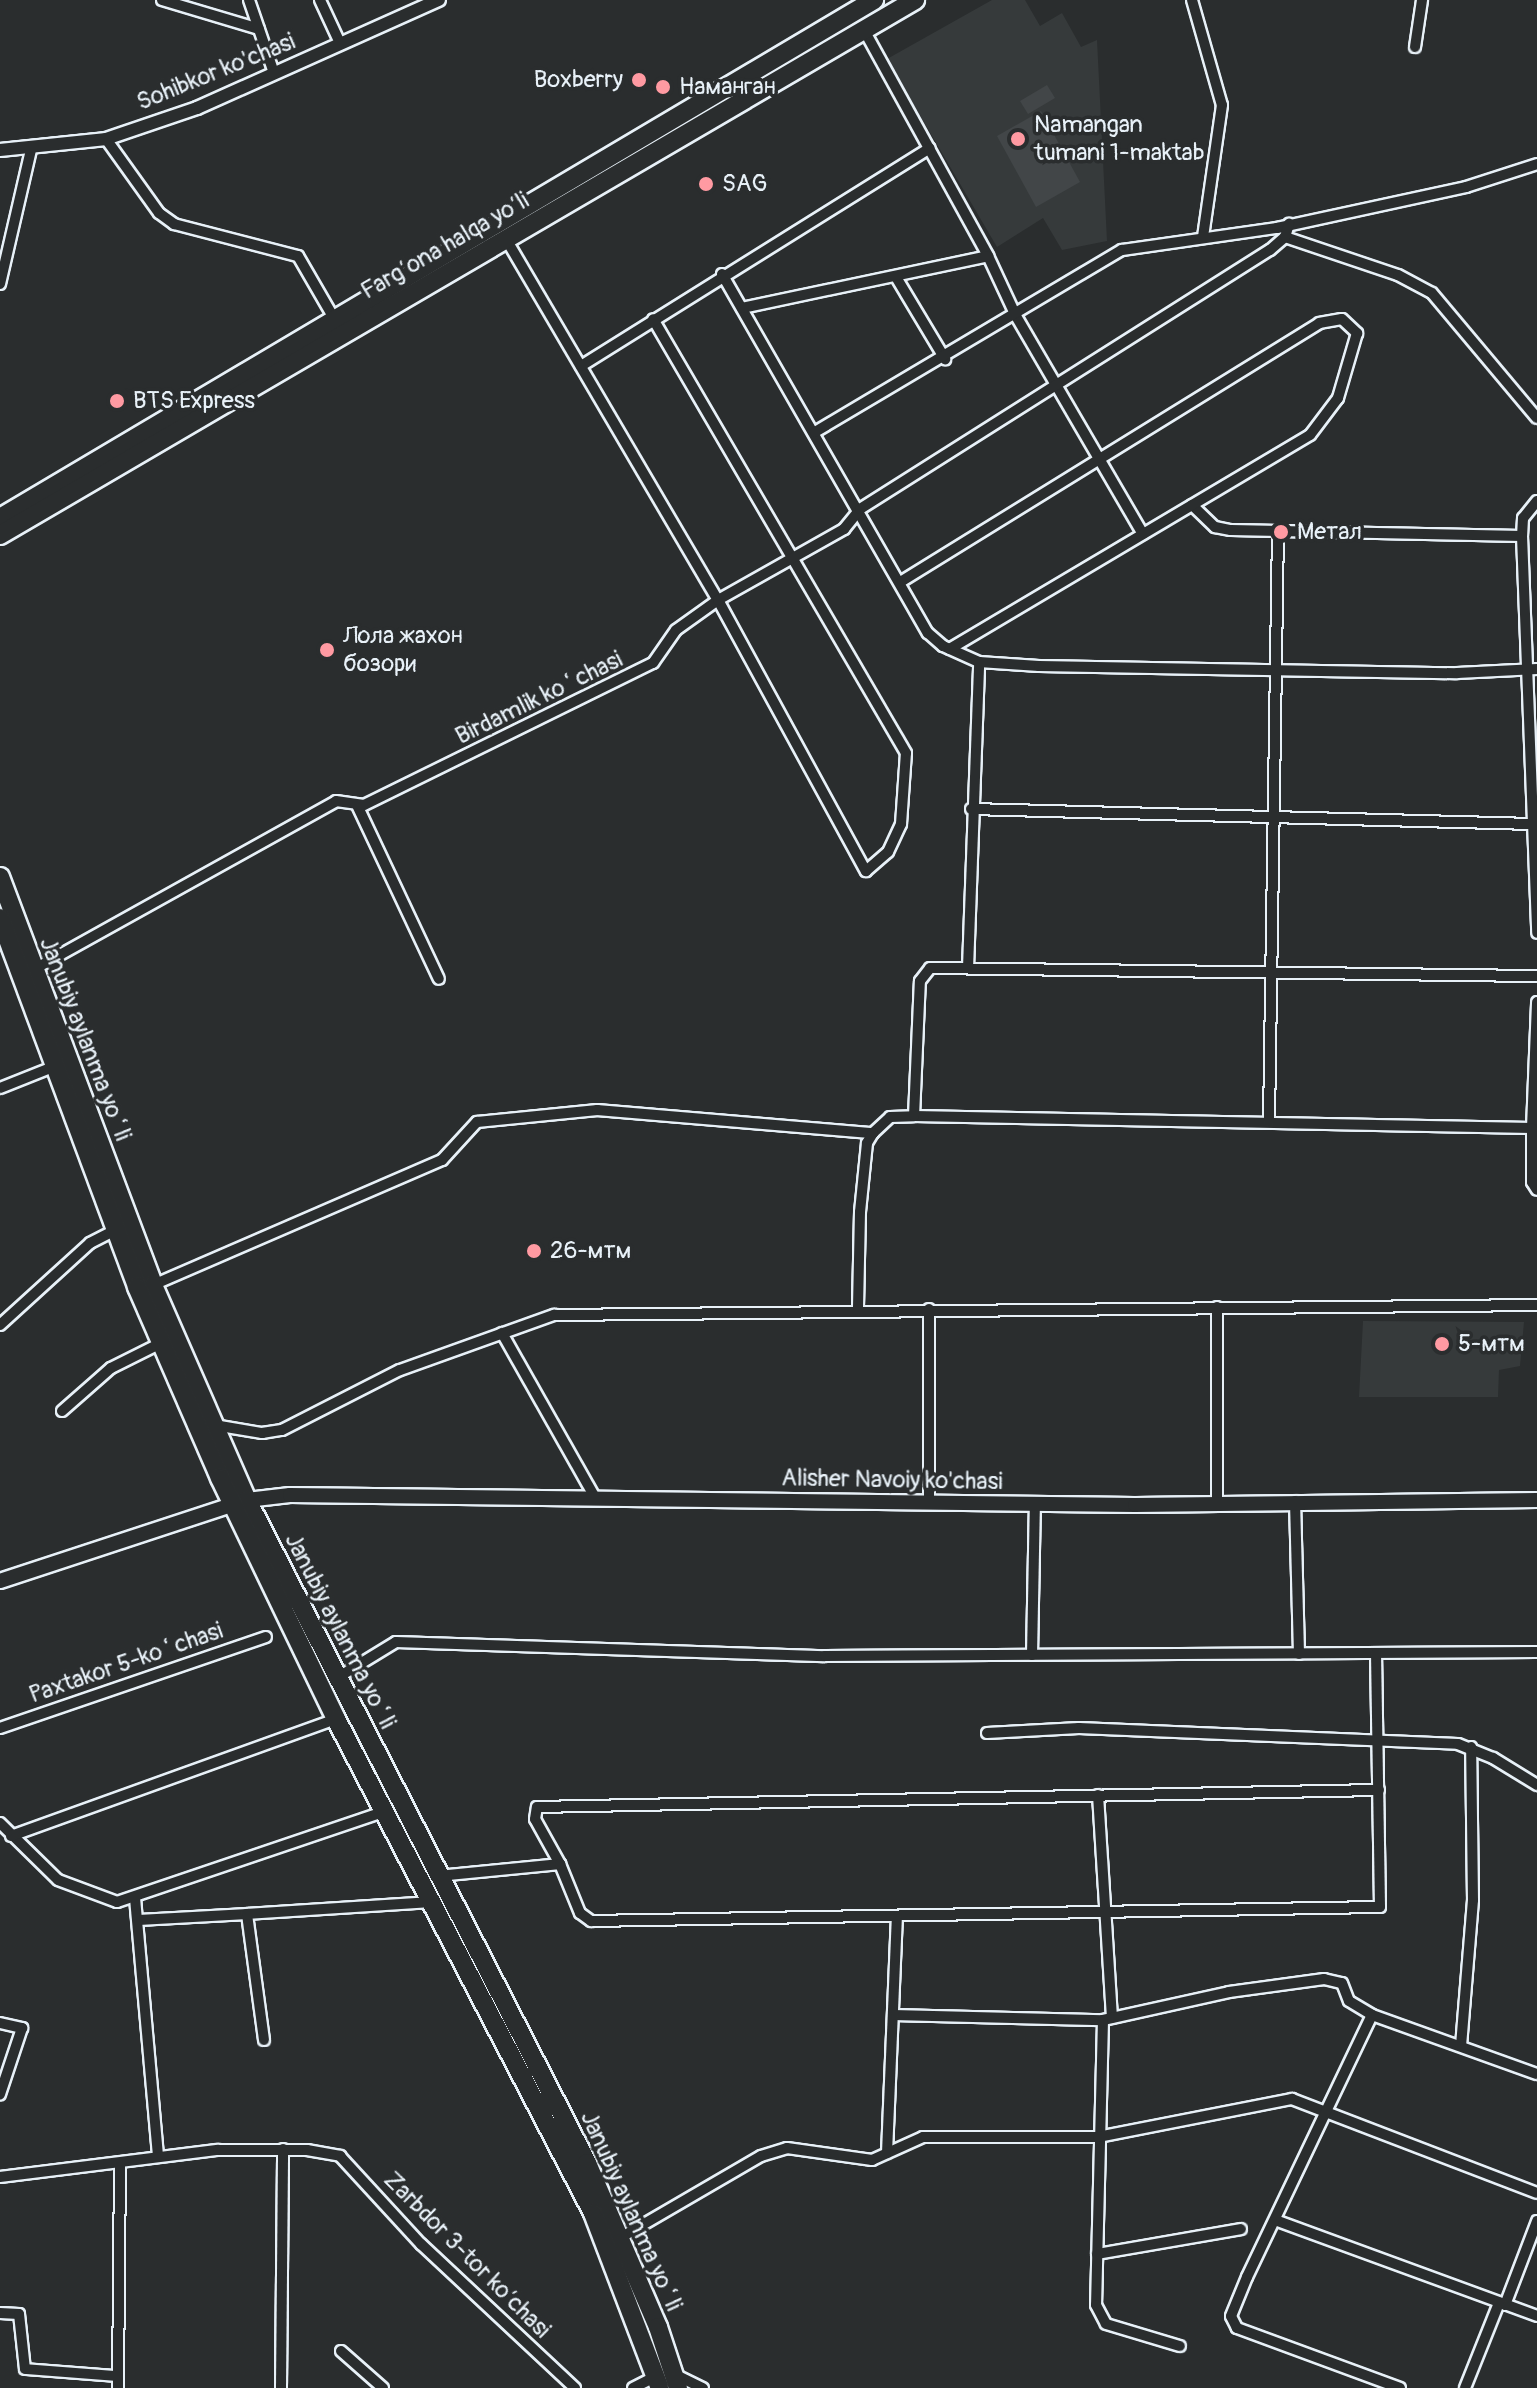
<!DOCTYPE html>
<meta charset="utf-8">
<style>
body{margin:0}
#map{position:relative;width:1537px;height:2388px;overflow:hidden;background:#2a2d2e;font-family:Pangolin,sans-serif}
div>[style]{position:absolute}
.built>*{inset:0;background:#363a3b}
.green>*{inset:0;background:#424648}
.roads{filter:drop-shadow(2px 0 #e8f1f8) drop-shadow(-2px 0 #e8f1f8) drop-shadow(0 2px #e8f1f8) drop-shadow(0 -2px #e8f1f8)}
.minor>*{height:10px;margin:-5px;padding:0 5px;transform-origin:5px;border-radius:5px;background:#2a2d2e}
.tertiary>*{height:12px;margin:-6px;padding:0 6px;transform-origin:6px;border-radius:6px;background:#2a2d2e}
.secondary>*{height:14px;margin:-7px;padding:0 7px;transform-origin:7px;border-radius:7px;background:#2a2d2e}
.trunk>*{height:18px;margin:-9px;padding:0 9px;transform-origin:9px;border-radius:9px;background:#2a2d2e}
.dots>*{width:22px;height:22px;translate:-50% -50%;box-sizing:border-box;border:4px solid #2a2d2e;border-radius:50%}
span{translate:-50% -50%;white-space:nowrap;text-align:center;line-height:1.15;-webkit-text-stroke:7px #2a2d2e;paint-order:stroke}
.street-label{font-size:24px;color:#e8f1f8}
.poi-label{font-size:24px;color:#e8f1f8}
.right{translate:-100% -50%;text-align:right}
.left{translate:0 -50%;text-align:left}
</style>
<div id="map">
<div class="built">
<div style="clip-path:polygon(992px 0,1025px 0,1040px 26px,1062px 13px,1081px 47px,1097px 40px,1107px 241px,1062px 250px,1043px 218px,997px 247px,887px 59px)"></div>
<div style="clip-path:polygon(1363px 1321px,1524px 1322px,1520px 1366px,1499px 1370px,1498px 1397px,1359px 1397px)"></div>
</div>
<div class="green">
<div style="clip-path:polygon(1047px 85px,1055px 98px,1028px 114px,1020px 101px)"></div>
<div style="clip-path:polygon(1041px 111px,1080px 182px,1036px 207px,997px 136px)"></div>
</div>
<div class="roads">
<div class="minor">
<div style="left:162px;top:0;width:101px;rotate:16.6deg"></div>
<div style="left:249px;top:0;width:77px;rotate:71.1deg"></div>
<div style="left:320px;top:0;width:47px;rotate:65.1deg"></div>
<div style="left:1192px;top:0;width:109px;rotate:74.1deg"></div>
<div style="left:1222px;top:105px;width:133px;rotate:98.2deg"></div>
<div style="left:864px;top:30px;width:258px;rotate:61.2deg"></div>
<div style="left:988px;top:256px;width:66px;rotate:65deg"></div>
<div style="left:1016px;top:316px;width:252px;rotate:59.8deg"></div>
<div style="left:1415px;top:47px;width:48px;rotate:-81.5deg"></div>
<div style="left:106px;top:139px;width:91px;rotate:54.4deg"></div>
<div style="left:159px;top:213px;width:19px;rotate:36deg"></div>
<div style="left:174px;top:224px;width:128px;rotate:14.5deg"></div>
<div style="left:298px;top:256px;width:74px;rotate:60deg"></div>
<div style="left:1285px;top:237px;width:119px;rotate:18.6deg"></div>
<div style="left:1398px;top:275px;width:38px;rotate:28deg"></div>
<div style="left:1432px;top:293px;width:163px;rotate:50deg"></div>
<div style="left:506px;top:239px;width:419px;rotate:59.6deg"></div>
<div style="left:718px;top:600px;width:309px;rotate:61.4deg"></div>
<div style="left:866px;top:871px;width:29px;rotate:-41deg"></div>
<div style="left:888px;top:852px;width:31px;rotate:-65deg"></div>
<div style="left:901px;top:824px;width:71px;rotate:-86deg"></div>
<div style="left:906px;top:753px;width:502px;rotate:-120.24deg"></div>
<div style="left:722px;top:274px;width:414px;rotate:60.2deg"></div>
<div style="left:928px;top:633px;width:20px;rotate:41deg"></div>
<div style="left:943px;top:646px;width:39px;rotate:24deg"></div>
<div style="left:979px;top:662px;width:60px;rotate:3.8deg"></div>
<div style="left:1039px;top:666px;width:418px;rotate:1deg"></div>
<div style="left:1457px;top:673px;width:80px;rotate:-2.9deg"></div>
<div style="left:896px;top:277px;width:96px;rotate:59.1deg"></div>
<div style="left:0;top:284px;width:138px;rotate:-77deg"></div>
<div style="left:742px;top:308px;width:251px;rotate:-11.9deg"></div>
<div style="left:581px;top:366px;width:411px;rotate:-32deg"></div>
<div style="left:815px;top:432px;width:357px;rotate:-30.7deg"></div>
<div style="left:1122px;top:250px;width:157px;rotate:-8.1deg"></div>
<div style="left:1277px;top:228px;width:193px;rotate:-12.2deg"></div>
<div style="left:1466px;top:187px;width:75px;rotate:-17.9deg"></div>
<div style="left:1537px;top:501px;width:22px;rotate:129deg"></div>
<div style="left:1523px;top:518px;width:18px;rotate:93deg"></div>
<div style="left:1522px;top:536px;width:397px;rotate:87.8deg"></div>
<div style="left:1192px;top:505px;width:32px;rotate:44deg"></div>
<div style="left:1215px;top:527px;width:16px;rotate:11deg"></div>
<div style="left:1231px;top:530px;width:291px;rotate:1.2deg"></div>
<div style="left:902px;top:581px;width:490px;rotate:-31.7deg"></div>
<div style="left:1319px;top:323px;width:23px;rotate:-10deg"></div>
<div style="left:1342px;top:319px;width:21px;rotate:43deg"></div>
<div style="left:1357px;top:333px;width:68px;rotate:106.3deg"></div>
<div style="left:1338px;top:398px;width:46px;rotate:127.1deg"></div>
<div style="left:1310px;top:435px;width:419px;rotate:149.3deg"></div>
<div style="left:357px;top:805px;width:192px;rotate:64.8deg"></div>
<div style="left:971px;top:809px;width:563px;rotate:1.53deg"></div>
<div style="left:968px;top:968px;width:306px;rotate:-87.9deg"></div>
<div style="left:31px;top:971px;width:349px;rotate:-29.1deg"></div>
<div style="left:336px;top:801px;width:28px;rotate:8deg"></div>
<div style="left:364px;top:805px;width:322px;rotate:-26.2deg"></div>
<div style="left:653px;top:663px;width:40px;rotate:-55.1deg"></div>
<div style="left:676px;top:630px;width:52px;rotate:-35.5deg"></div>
<div style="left:718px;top:600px;width:145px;rotate:-29.4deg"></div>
<div style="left:844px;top:529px;width:26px;rotate:-51deg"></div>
<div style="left:860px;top:509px;width:485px;rotate:-32.3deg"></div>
<div style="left:1270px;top:250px;width:20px;rotate:-41deg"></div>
<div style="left:1285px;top:237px;width:14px;rotate:-73deg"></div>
<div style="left:0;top:1088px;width:57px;rotate:-21.6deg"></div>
<div style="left:914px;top:1116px;width:618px;rotate:1.11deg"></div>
<div style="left:1532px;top:1128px;width:126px;rotate:-87.7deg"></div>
<div style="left:1269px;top:1122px;width:590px;rotate:-89.13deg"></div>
<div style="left:1532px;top:1128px;width:54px;rotate:90deg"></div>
<div style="left:1532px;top:1182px;width:9px;rotate:58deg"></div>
<div style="left:873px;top:1133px;width:23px;rotate:-43deg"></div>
<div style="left:890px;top:1117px;width:24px;rotate:-2deg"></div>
<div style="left:914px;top:1116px;width:135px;rotate:-87.5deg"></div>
<div style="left:920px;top:981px;width:16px;rotate:-52deg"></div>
<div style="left:930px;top:968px;width:607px;rotate:0.76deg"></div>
<div style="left:153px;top:1285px;width:315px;rotate:-23.4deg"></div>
<div style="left:442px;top:1160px;width:52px;rotate:-47.4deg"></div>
<div style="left:477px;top:1122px;width:121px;rotate:-5.7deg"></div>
<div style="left:597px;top:1110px;width:277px;rotate:4.8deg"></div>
<div style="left:873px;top:1133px;width:12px;rotate:121deg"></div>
<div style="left:867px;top:1143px;width:69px;rotate:95.8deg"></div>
<div style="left:860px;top:1212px;width:98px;rotate:91.2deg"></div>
<div style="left:1217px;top:1307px;width:196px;rotate:90deg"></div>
<div style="left:0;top:1325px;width:122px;rotate:-42.3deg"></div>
<div style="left:90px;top:1243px;width:28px;rotate:-27deg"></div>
<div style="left:502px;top:1333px;width:191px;rotate:60.5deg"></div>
<div style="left:62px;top:1411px;width:65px;rotate:-41.3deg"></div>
<div style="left:111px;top:1368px;width:56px;rotate:-26.6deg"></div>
<div style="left:214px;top:1425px;width:49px;rotate:9.5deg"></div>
<div style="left:262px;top:1433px;width:20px;rotate:-9deg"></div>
<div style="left:282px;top:1430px;width:132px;rotate:-27deg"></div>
<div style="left:400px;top:1370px;width:164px;rotate:-19.7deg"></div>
<div style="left:554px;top:1315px;width:983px;rotate:-0.58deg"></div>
<div style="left:1295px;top:1501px;width:153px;rotate:88.5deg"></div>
<div style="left:929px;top:1502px;width:193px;rotate:-90deg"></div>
<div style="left:1032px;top:1655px;width:151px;rotate:-88.9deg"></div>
<div style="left:337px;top:1678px;width:69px;rotate:-31.4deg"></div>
<div style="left:396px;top:1642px;width:429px;rotate:1.9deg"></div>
<div style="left:825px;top:1656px;width:712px;rotate:-0.32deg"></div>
<div style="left:0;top:1728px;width:281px;rotate:-18.9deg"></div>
<div style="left:987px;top:1733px;width:92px;rotate:-3.1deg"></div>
<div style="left:1079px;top:1728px;width:379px;rotate:2.4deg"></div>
<div style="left:1458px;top:1744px;width:38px;rotate:22deg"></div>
<div style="left:1493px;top:1758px;width:52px;rotate:31.5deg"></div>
<div style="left:1098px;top:1795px;width:223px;rotate:86.4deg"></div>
<div style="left:0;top:1823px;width:81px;rotate:44.5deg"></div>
<div style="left:58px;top:1880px;width:63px;rotate:20.4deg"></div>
<div style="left:117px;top:1902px;width:284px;rotate:-18.7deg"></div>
<div style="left:11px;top:1836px;width:345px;rotate:-19.8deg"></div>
<div style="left:560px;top:1864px;width:51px;rotate:-119.1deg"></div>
<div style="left:535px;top:1819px;width:12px;rotate:-81deg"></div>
<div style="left:537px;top:1807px;width:842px;rotate:-1.16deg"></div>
<div style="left:438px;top:1876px;width:123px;rotate:-5.6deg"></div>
<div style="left:560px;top:1864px;width:53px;rotate:67.8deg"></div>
<div style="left:580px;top:1913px;width:14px;rotate:36deg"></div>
<div style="left:591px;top:1921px;width:789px;rotate:-1.02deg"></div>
<div style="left:1380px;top:1907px;width:254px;rotate:-90.9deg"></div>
<div style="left:135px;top:1898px;width:259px;rotate:84.9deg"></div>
<div style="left:139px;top:1920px;width:108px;rotate:-3.2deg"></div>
<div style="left:893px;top:2015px;width:210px;rotate:1.4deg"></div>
<div style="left:1103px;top:2020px;width:129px;rotate:-12.5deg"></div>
<div style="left:1229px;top:1992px;width:96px;rotate:-7.8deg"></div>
<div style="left:1324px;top:1979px;width:18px;rotate:13deg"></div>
<div style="left:1342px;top:1983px;width:19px;rotate:69deg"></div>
<div style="left:1349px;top:2001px;width:27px;rotate:31deg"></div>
<div style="left:1103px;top:2020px;width:285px;rotate:91.4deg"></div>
<div style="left:1096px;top:2305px;width:21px;rotate:62deg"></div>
<div style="left:1106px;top:2324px;width:77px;rotate:16.6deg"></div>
<div style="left:0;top:2023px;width:23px;rotate:13deg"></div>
<div style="left:22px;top:2028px;width:70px;rotate:108.4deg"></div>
<div style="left:264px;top:2040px;width:127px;rotate:-97.7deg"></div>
<div style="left:247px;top:1914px;width:184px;rotate:-3.7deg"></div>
<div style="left:1461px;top:2046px;width:146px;rotate:-85.3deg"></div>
<div style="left:1473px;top:1900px;width:153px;rotate:-90.7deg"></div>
<div style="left:887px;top:2153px;width:234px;rotate:-87.6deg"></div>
<div style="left:0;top:2177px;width:220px;rotate:-7.1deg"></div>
<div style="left:218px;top:2150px;width:89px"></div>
<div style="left:307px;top:2150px;width:34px;rotate:10deg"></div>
<div style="left:340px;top:2156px;width:120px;rotate:47.4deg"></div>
<div style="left:421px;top:2244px;width:211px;rotate:43.1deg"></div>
<div style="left:1275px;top:2220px;width:279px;rotate:20.1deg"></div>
<div style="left:620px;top:2238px;width:163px;rotate:-30.2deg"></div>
<div style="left:761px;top:2156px;width:27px;rotate:-17deg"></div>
<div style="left:787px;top:2148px;width:86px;rotate:8deg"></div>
<div style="left:872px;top:2160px;width:56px;rotate:-24.3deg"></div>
<div style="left:923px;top:2137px;width:175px"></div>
<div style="left:1098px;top:2137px;width:198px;rotate:-11.1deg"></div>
<div style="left:1292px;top:2099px;width:262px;rotate:21deg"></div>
<div style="left:1097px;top:2254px;width:146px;rotate:-9.8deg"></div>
<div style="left:1505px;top:2305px;width:90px;rotate:-69.1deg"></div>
<div style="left:0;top:2313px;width:19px;rotate:3deg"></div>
<div style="left:19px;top:2314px;width:55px;rotate:83.8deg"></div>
<div style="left:25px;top:2369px;width:91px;rotate:4.4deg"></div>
<div style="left:341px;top:2351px;width:56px;rotate:41.4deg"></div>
<div style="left:676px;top:2375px;width:30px;rotate:26deg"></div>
<div style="left:118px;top:2388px;width:223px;rotate:-89.5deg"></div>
<div style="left:281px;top:2388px;width:239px;rotate:-89.5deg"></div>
<div style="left:633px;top:2388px;width:27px;rotate:-27deg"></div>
<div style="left:1400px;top:2388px;width:174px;rotate:-159.8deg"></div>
<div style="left:1237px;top:2328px;width:13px;rotate:-117deg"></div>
<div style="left:1231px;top:2316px;width:42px;rotate:-67.7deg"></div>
<div style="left:1247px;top:2277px;width:290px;rotate:-64.5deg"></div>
<div style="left:1372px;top:2015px;width:175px;rotate:19.7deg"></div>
<div style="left:1465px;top:2388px;width:92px;rotate:-68.2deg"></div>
</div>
<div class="tertiary">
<div style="left:0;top:150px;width:107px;rotate:-5.9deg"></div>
<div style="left:106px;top:139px;width:96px;rotate:-18.8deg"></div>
<div style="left:197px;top:108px;width:265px;rotate:-24.1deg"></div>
</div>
<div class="secondary">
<div style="left:0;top:1581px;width:260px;rotate:-18.2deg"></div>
<div style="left:247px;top:1500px;width:43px;rotate:-6.6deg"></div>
<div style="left:290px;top:1495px;width:845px;rotate:0.68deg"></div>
<div style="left:1135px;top:1505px;width:402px;rotate:-0.7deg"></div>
</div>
<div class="trunk">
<div style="left:0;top:518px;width:1016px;rotate:-30.65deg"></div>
<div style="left:0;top:535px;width:1060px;rotate:-30.31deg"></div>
<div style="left:0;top:877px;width:436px;rotate:69.4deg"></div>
<div style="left:153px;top:1285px;width:235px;rotate:66.4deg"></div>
<div style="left:247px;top:1500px;width:745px;rotate:62.85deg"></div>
<div style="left:587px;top:2163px;width:179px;rotate:66.6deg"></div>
<div style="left:658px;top:2327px;width:64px;rotate:71.8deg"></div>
<div style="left:0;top:918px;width:394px;rotate:69.6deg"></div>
<div style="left:137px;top:1287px;width:208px;rotate:66.5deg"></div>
<div style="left:220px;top:1478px;width:267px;rotate:64.3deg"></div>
<div style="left:336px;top:1719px;width:557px;rotate:62.51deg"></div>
<div style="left:593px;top:2213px;width:187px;rotate:69.1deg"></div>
</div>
</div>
<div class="dots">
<div style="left:639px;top:80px;background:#ff9aa2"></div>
<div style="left:663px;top:87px;background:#ff9aa2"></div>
<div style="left:1018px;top:139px;background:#ff9aa2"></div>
<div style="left:706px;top:184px;background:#ff9aa2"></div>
<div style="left:117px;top:401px;background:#ff9aa2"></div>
<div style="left:1281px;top:532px;background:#ff9aa2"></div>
<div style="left:327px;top:650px;background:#ff9aa2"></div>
<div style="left:534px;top:1251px;background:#ff9aa2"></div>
<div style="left:1442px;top:1344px;background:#ff9aa2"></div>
</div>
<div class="street-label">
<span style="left:216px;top:72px;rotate:-22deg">Sohibkor ko'chasi</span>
<span style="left:445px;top:246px;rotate:-30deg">Farg‘ona halqa yo‘li</span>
<span style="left:539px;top:698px;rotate:-26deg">Birdamlik koʻchasi</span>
<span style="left:85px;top:1039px;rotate:69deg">Janubiy aylanma yoʻli</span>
<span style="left:892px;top:1480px;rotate:1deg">Alisher Navoiy ko'chasi</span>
<span style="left:340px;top:1631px;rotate:63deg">Janubiy aylanma yoʻli</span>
<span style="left:126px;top:1663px;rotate:-19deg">Paxtakor 5-koʻchasi</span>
<span style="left:631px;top:2211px;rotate:66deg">Janubiy aylanma yoʻli</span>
<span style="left:467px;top:2255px;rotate:45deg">Zarbdor 3-tor koʼchasi</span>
</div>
<div class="poi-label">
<span class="right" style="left:623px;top:80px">Boxberry</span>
<span class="left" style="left:679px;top:87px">Наманган</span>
<span class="left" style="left:1034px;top:139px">Namangan<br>tumani 1-maktab</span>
<span class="left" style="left:722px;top:184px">SAG</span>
<span class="left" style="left:133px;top:401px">BTS Express</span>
<span class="left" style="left:1297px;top:532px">Метал</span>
<span class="left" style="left:343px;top:650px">Лола жахон<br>бозори</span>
<span class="left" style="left:550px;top:1251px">26-мтм</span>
<span class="left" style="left:1458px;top:1344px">5-мтм</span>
</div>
</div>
